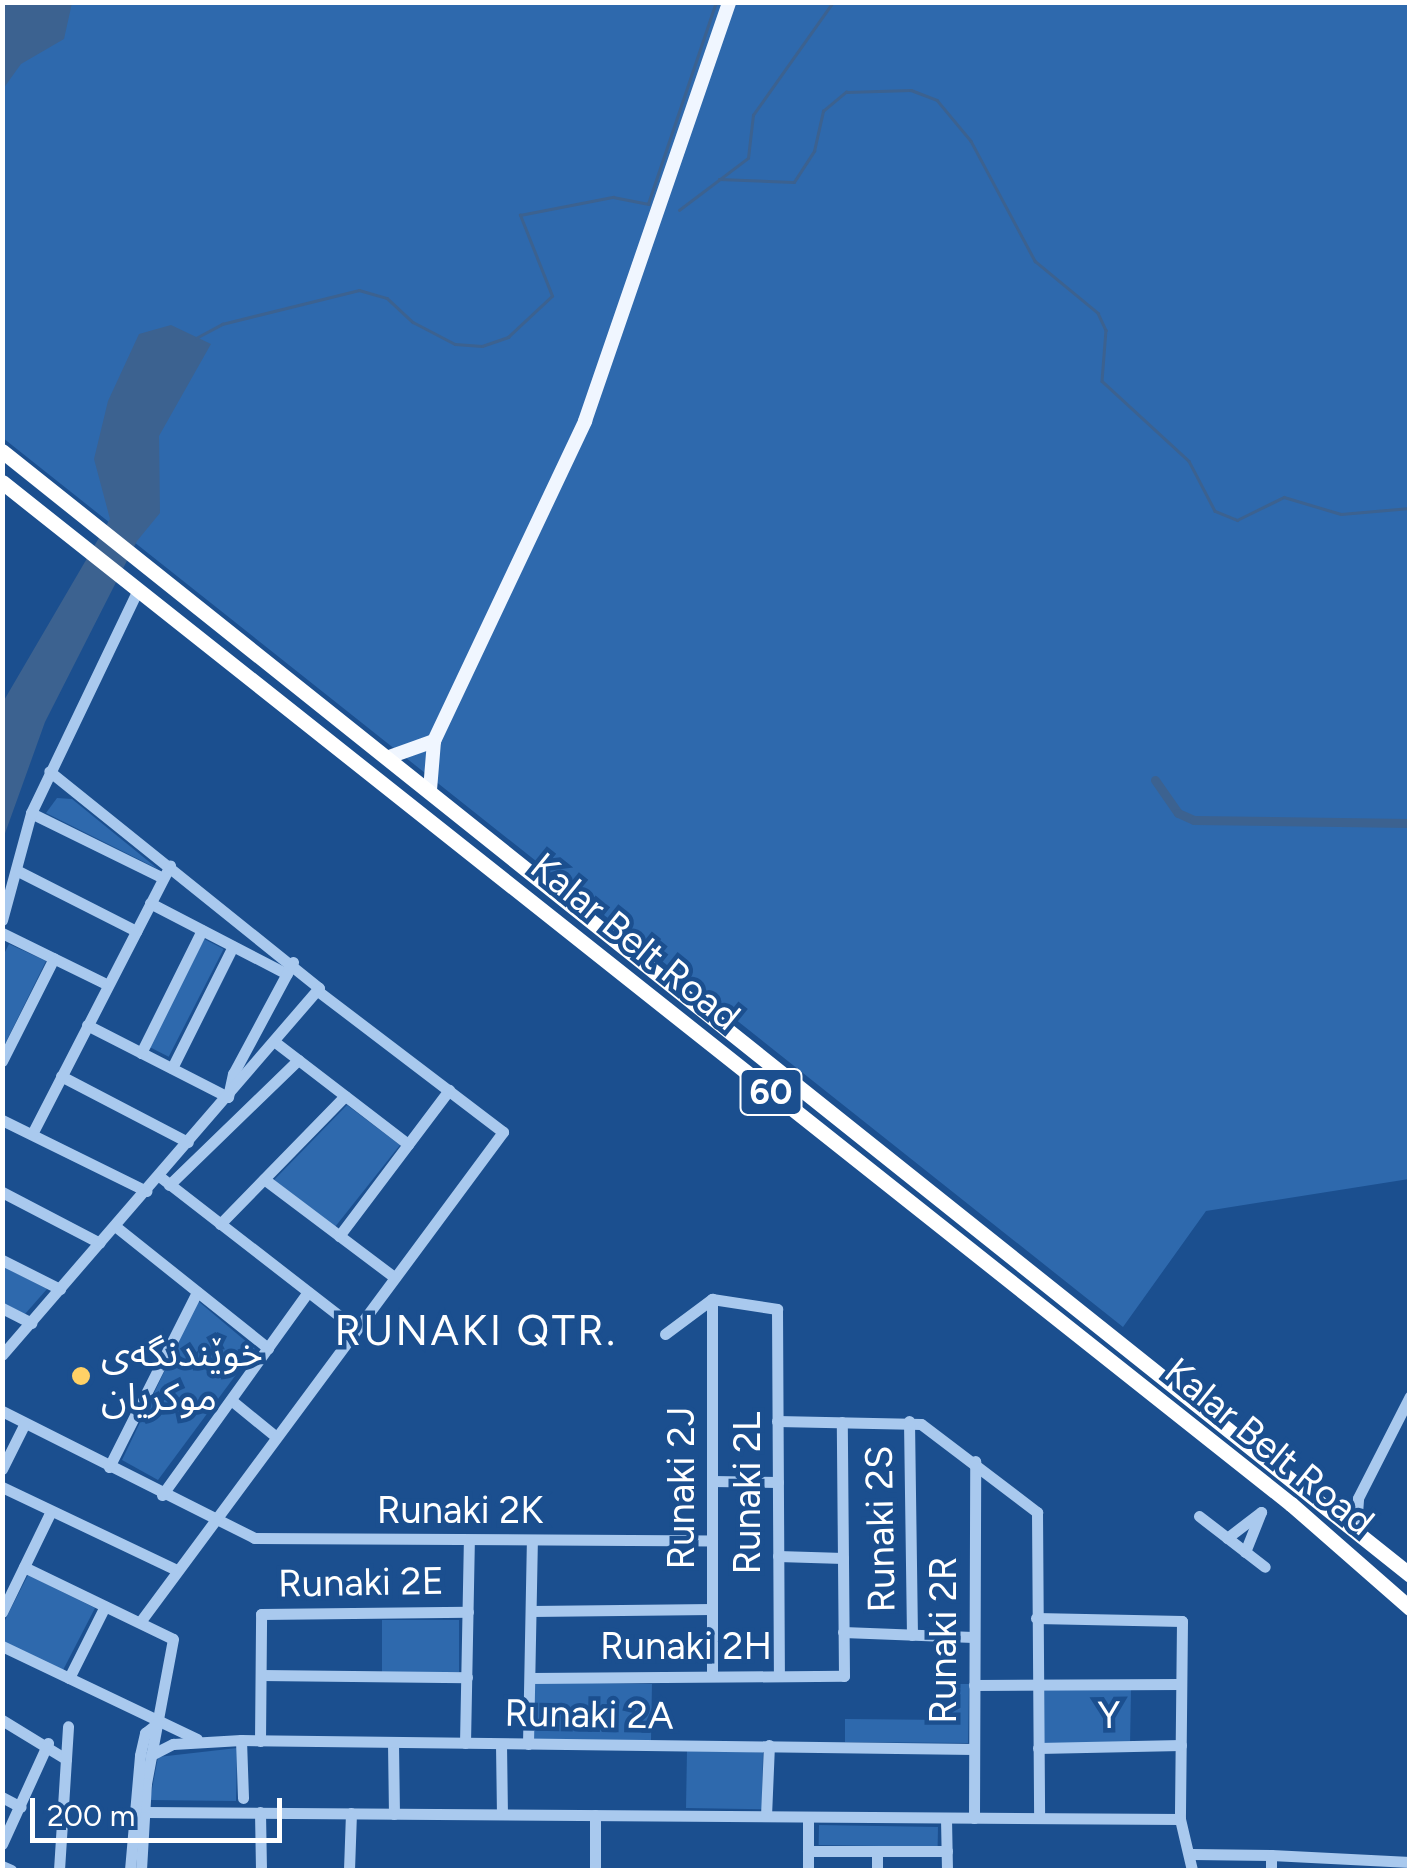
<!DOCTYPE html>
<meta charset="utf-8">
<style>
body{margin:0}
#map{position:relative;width:1412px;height:1873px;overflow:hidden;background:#1b4f8f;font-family:Figtree,"Noto Sans Arabic",sans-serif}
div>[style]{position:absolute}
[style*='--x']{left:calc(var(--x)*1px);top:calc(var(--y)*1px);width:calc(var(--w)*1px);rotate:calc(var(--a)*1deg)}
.green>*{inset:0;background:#2e69ad;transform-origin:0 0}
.water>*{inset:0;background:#3c6290}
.stream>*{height:2.5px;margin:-1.25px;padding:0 1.25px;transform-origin:1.25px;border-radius:1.25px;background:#3c6290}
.canal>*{height:9px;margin:-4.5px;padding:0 4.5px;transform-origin:4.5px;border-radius:4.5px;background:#3c6290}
.minor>*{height:11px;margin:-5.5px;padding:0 5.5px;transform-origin:5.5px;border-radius:5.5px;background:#a9c9ee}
.major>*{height:14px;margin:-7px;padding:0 7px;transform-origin:7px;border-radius:7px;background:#f0f6ff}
.highway>*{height:15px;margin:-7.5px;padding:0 7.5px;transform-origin:7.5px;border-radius:7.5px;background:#fff}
.dots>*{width:28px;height:28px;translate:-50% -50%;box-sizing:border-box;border:5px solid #1b4f8f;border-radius:50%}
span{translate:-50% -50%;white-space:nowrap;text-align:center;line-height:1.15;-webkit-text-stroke:9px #1b4f8f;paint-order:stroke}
.shield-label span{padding:2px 8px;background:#1b4f8f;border:2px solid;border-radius:8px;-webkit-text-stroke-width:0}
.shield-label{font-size:35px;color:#fff;font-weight:700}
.street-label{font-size:38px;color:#fff}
.poi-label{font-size:38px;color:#fff}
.left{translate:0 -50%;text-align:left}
.quarter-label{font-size:42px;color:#fff;letter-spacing:2.5px}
.frame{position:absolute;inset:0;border:5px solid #fff;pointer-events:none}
.scale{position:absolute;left:30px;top:1798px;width:252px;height:45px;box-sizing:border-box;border:5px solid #fff;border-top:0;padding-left:12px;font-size:30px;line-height:35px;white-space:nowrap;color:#fff;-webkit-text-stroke:8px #1b4f8f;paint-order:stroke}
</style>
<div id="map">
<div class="green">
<i style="clip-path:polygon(2px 3px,1409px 3px,1409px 1179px,1206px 1211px,1123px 1327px,3px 438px)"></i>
<i style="clip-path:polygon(57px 798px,72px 799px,158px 869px,46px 813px)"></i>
<i style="left:204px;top:939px;width:22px;height:121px;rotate:27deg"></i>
<i style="clip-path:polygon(9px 944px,46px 961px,3px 1048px,3px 956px)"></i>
<i style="clip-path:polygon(347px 1105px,400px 1145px,335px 1227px,274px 1180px)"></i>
<i style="clip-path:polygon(2px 1266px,47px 1289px,25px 1314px,3px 1303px)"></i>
<i style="clip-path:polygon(198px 1301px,255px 1349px,158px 1480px,122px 1460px)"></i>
<i style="clip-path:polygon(28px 1575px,95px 1608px,62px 1672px,3px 1645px,2px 1626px)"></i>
<i style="left:382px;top:1620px;width:77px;height:52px"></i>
<i style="left:534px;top:1682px;width:118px;height:57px;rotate:1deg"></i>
<i style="clip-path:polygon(949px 1684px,969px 1684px,968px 1743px,845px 1742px,845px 1719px,949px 1720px)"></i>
<i style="left:1041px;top:1688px;width:90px;height:55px;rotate:1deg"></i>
<i style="clip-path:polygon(237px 1748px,236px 1801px,150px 1800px,158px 1757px)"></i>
<i style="left:687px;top:1751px;width:76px;height:57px;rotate:1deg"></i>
<i style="left:819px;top:1825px;width:119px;height:20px;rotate:1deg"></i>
</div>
<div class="water">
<i style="clip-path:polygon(3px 2px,72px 3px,64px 39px,21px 64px,3px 89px)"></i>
<i style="clip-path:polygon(171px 325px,211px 344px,159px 436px,160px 513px,137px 541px,45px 722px,3px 839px,3px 702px,110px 519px,94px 459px,108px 401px,139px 334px)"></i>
</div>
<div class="stream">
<i style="--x:719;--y:179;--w:75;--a:2.3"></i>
<i style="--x:794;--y:182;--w:37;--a:-57"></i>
<i style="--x:814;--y:151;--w:41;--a:-77.3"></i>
<i style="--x:823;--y:111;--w:30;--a:-40"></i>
<i style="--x:846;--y:92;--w:65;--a:-1.8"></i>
<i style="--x:911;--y:90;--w:28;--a:21"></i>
<i style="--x:937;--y:100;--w:53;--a:50.3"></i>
<i style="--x:971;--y:141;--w:136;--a:61.9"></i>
<i style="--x:1035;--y:261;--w:82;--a:39.5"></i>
<i style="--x:1098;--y:313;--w:19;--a:65"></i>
<i style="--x:1106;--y:330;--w:51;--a:94.5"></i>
<i style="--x:1102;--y:381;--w:118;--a:42.6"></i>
<i style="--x:1189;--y:461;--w:56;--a:62.5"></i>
<i style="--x:1215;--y:511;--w:24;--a:22"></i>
<i style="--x:1237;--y:520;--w:52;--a:-26.1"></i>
<i style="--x:1284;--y:497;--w:59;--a:16.6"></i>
<i style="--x:1341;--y:514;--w:69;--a:-5"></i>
<i style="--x:679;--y:210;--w:86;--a:-37"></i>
<i style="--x:748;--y:158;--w:43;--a:-83.4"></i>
<i style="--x:753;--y:115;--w:138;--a:-54.7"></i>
<i style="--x:196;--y:338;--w:30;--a:-28"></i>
<i style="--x:222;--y:324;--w:141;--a:-13.9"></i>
<i style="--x:359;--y:290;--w:29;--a:16"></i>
<i style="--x:387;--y:298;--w:35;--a:43"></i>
<i style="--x:413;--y:322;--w:47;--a:27.6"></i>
<i style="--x:455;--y:344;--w:27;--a:4"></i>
<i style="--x:482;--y:346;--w:28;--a:-19"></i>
<i style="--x:508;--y:337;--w:60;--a:-43"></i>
<i style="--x:552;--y:296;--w:87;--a:-111.6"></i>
<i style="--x:520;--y:215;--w:95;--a:-11"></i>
<i style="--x:613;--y:197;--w:36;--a:11"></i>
<i style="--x:648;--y:204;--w:213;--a:-71.4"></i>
</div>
<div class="canal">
<i style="--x:1155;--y:780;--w:40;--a:55.1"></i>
<i style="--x:1178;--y:813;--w:17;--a:24"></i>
<i style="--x:1194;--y:820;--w:216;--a:0.8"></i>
</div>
<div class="minor">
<i style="--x:31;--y:813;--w:147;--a:26.2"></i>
<i style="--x:16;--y:870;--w:135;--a:26.9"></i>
<i style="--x:150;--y:903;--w:154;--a:27.4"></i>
<i style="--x:2;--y:920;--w:111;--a:-74.8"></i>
<i style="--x:31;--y:813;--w:247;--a:-64.4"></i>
<i style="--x:2;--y:933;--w:118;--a:26.1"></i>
<i style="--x:87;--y:1025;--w:158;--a:27.1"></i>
<i style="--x:228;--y:1097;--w:24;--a:-78"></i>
<i style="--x:233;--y:1074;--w:127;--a:-61.8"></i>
<i style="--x:275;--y:1042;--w:168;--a:37.5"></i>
<i style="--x:141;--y:1053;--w:137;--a:-63.6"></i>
<i style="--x:2;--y:1061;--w:115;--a:-63.2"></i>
<i style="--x:172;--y:1068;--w:136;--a:-63.4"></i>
<i style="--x:61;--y:1076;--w:143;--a:27.5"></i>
<i style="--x:2;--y:1120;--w:161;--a:26.2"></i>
<i style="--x:32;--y:1134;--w:302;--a:-62.8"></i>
<i style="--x:159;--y:1176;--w:249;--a:37.8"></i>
<i style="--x:264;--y:1179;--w:163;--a:37"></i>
<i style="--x:169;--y:1185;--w:180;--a:-44.1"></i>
<i style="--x:2;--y:1192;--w:110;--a:27.5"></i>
<i style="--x:220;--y:1224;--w:179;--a:-45.7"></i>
<i style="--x:115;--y:1226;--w:196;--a:38.6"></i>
<i style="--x:339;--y:1236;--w:183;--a:-53"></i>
<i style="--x:2;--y:1260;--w:65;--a:26.6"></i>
<i style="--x:712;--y:1299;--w:66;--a:8.7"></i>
<i style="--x:777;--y:1309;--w:367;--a:89.7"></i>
<i style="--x:2;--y:1308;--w:33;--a:27"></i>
<i style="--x:665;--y:1334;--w:59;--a:-36.7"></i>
<i style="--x:2;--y:1355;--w:485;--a:-49.2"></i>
<i style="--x:319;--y:988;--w:346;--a:-141.2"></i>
<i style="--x:231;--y:1400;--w:57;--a:39.3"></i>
<i style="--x:2;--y:1411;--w:282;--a:26.7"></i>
<i style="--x:254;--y:1538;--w:458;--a:0.3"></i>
<i style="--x:777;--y:1421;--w:144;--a:1.2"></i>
<i style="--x:921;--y:1424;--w:146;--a:37.2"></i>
<i style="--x:1037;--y:1512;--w:306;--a:89.6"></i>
<i style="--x:909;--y:1421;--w:214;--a:89.2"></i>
<i style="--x:109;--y:1467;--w:196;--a:-63.3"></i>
<i style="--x:2;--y:1469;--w:51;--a:-63.4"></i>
<i style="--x:712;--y:1481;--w:66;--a:0.9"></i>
<i style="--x:2;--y:1487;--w:191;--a:25.4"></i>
<i style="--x:162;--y:1495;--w:250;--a:-54.3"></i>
<i style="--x:1199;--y:1516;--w:83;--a:37.7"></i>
<i style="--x:1356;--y:1528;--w:30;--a:-86"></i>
<i style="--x:1358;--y:1498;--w:114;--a:-63"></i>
<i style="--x:1227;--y:1538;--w:43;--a:-37.4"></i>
<i style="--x:1245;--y:1552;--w:43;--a:-68.2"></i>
<i style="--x:778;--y:1556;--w:65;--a:1.8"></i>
<i style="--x:24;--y:1567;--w:165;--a:25.8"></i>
<i style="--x:173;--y:1639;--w:147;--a:100.6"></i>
<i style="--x:146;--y:1783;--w:87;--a:93.3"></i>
<i style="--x:531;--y:1611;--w:181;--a:-0.6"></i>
<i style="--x:2;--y:1612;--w:112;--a:-64.1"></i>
<i style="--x:1036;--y:1618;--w:146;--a:1.2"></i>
<i style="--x:1182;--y:1621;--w:198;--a:90.6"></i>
<i style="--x:1180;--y:1819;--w:52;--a:76.8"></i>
<i style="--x:140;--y:1622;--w:610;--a:-53.47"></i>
<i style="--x:503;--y:1132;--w:233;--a:-142.7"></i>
<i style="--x:843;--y:1632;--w:130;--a:2.2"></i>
<i style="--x:2;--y:1646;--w:216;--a:25.5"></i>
<i style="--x:261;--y:1675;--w:206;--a:0.6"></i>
<i style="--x:712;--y:1676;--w:377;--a:-90"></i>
<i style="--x:69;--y:1678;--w:80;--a:-63.4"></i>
<i style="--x:530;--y:1678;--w:314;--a:-0.4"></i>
<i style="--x:844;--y:1676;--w:254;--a:-90.5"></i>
<i style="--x:974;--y:1685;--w:207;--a:-0.3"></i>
<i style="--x:2;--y:1720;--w:75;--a:31.4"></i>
<i style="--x:241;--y:1740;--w:58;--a:88"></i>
<i style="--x:260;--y:1741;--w:127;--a:-89.5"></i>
<i style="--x:261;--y:1614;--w:207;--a:-0.6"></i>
<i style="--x:393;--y:1743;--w:71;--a:89.2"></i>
<i style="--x:465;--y:1743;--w:201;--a:-88.9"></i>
<i style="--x:501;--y:1744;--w:70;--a:89.2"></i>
<i style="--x:528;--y:1744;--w:203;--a:-88.9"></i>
<i style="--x:1038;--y:1748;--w:143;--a:-1.2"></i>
<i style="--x:151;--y:1755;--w:25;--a:-27"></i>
<i style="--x:173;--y:1744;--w:68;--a:-3.4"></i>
<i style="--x:241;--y:1740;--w:733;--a:0.7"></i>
<i style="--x:2;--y:1797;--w:21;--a:28"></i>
<i style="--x:145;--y:1812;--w:1035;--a:0.39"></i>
<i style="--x:260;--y:1812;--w:58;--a:89"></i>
<i style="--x:595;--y:1815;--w:55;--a:90"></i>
<i style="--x:766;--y:1816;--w:71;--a:-87.6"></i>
<i style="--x:946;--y:1818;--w:52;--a:88.9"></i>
<i style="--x:974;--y:1818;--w:357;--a:-89.8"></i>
<i style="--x:2;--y:1844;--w:111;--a:-65.5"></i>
<i style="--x:808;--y:1851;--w:139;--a:0"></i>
<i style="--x:877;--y:1851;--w:19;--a:90"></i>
<i style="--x:1192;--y:1854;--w:79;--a:0.7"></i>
<i style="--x:1271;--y:1855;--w:15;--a:90"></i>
<i style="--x:1271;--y:1855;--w:139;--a:2.9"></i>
<i style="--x:2;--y:1866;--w:10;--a:24"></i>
<i style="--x:59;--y:1870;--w:144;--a:-86.4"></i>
<i style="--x:130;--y:1870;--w:115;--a:-85"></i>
<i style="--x:140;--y:1755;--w:23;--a:-77"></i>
<i style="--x:145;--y:1733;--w:18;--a:-38"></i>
<i style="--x:349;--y:1870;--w:57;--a:-88"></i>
<i style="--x:808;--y:1870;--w:53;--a:-90"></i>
</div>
<div class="major">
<i style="--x:389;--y:757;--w:48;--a:-19.6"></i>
<i style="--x:430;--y:790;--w:49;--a:-85.3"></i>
<i style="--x:434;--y:741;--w:354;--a:-64.7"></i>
<i style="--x:585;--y:421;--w:443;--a:-71"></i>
</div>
<div class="highway">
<i style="--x:2;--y:451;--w:1802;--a:38.6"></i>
<i style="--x:2;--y:482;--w:1645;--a:38.41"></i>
<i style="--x:1291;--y:1504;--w:158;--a:41.2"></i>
</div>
<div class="dots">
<i style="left:81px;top:1376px;background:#ffd166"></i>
</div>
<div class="shield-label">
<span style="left:771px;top:1092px">60</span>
</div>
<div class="street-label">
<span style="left:635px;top:942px;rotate:39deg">Kalar Belt Road</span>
<span style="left:1269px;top:1447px;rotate:39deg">Kalar Belt Road</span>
<span style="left:682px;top:1488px;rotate:-90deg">Runaki 2J</span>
<span style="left:748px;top:1493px;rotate:-90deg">Runaki 2L</span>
<span style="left:460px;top:1511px">Runaki 2K</span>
<span style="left:881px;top:1529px;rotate:-91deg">Runaki 2S</span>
<span style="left:361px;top:1583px;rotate:-1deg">Runaki 2E</span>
<span style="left:944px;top:1640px;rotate:-90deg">Runaki 2R</span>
<span style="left:686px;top:1647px">Runaki 2H</span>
<span style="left:589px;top:1715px;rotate:1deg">Runaki 2A</span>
<span style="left:1109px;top:1716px;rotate:-1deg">Y</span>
</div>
<div class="poi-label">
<span class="left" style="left:101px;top:1376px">خوێندنگەی<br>موکریان</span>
</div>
<div class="quarter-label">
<span style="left:476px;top:1331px">RUNAKI QTR.</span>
</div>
<div class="frame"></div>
<div class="scale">200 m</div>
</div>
